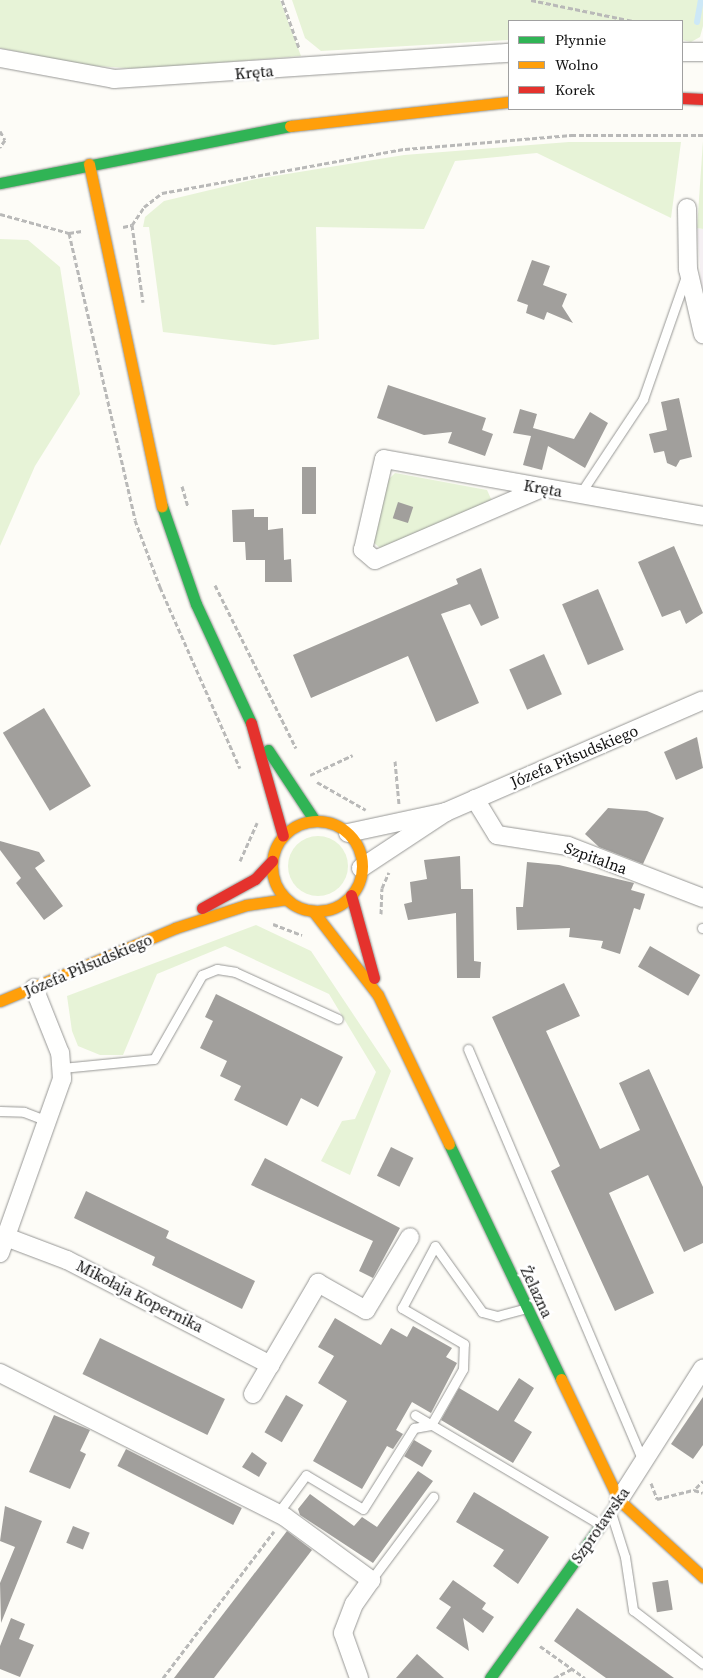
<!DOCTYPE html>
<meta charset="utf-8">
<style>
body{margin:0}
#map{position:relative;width:703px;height:1678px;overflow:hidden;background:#fdfcf7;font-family:"Source Serif 4",serif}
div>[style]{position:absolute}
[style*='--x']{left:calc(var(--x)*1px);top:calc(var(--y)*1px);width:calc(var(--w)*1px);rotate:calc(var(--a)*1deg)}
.industrial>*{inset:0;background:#f5f0f3}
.green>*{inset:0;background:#e7f3d7}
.round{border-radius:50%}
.stream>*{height:6px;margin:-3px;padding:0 3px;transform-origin:3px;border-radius:3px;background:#cde8f7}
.building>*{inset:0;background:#a19f9c;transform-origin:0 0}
.path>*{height:3px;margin-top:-1.5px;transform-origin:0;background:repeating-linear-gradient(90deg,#b9b9b8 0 5px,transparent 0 7.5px)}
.roads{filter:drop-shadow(0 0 1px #979795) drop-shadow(0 0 1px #979795)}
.lane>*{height:9px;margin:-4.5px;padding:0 4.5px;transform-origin:4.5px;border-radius:4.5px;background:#fffffe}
.street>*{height:18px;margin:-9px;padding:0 9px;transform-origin:9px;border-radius:9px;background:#fffffe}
.fast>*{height:11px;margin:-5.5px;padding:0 5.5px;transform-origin:5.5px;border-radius:5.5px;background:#30b455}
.slow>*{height:11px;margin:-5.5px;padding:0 5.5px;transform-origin:5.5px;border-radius:5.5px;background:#ff9f0a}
.slow>.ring{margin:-5.5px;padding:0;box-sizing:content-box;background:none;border:11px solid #ff9f0a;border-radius:50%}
.jam>*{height:11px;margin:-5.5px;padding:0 5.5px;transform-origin:5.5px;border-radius:5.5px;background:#e5322d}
span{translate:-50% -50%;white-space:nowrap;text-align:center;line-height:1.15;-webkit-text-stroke:5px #fff;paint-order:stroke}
.street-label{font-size:16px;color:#111}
.legend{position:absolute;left:508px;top:20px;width:175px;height:90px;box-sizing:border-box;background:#fff;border:1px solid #a0a0a0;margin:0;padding:6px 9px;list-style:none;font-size:15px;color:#111}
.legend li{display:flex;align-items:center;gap:10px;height:25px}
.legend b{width:25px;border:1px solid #a0a0a0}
</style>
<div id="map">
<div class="industrial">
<i style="clip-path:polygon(697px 228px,703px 229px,703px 292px,701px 281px)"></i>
</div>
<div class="green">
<i style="clip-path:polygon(0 0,280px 0,301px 56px,141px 69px,81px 65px,0 48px)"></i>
<i style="clip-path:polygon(292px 0,703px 0,703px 26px,700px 37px,691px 42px,682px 40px,682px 21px,509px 21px,509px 40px,321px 51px,305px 38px)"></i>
<i style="clip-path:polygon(703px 141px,703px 229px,697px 228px)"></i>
<i style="clip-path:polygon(569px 142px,681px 142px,671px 218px,537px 153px,455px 161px,424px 229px,316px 227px,319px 339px,274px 345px,163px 332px,149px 227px,143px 227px,145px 217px,164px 201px,256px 179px,404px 155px)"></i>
<i style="clip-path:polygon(0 239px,28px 240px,60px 267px,80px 394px,35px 466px,0 546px)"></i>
<i style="clip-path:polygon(395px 473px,487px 490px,492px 501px,380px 548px,373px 542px,387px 481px)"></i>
<i class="round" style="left:288px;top:836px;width:60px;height:60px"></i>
<i style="clip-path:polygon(256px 925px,311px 951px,391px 1071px,350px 1175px,321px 1161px,342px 1121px,355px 1119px,376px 1072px,329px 994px,225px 946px,157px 974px,123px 1055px,100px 1055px,78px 1046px,72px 1031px,67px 996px)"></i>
</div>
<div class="stream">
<i style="--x:697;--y:22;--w:22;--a:-80"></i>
</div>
<div class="building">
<i style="clip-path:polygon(532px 260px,550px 266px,543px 285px,567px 294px,562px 306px,573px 323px,547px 312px,544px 320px,526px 313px,528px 305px,517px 301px)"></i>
<i style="clip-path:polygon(388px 385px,486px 418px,482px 430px,493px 434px,485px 456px,448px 443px,452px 432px,424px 435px,377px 418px)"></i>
<i style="clip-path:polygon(679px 398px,692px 457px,680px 460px,676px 467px,667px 463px,664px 451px,654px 453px,649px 434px,667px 430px,661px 402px)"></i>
<i style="clip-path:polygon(520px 409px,537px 414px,533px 428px,574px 439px,590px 412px,608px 423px,585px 468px,548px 446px,542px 470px,523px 465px,531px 436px,513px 433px)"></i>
<i style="left:302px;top:467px;width:14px;height:47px"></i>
<i style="left:398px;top:502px;width:16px;height:17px;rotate:18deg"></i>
<i style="clip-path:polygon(254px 509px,254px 517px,268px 517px,268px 530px,283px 528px,284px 560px,291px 559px,292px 582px,265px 582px,265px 560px,246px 560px,245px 542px,233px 542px,232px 510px)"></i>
<i style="clip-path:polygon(674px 546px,703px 613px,686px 624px,680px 610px,662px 617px,638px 562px)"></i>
<i style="clip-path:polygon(481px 568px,499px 618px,481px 626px,470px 604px,441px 614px,479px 703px,436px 722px,408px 656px,311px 698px,293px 655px,458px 584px,456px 579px)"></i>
<i style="left:598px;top:589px;width:66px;height:39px;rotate:67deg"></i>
<i style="left:544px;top:654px;width:44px;height:38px;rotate:66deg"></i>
<i style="left:44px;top:708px;width:91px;height:48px;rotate:59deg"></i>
<i style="clip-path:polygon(697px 737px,703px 768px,676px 780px,664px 752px)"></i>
<i style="clip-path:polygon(608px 808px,647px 811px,664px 818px,643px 864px,599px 847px,585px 834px)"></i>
<i style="clip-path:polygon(0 841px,39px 852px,45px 861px,35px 868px,63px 906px,44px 920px,16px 883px,21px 878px,0 850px)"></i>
<i style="clip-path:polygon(460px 856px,461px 889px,473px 889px,474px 961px,481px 962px,480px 978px,457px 978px,456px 913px,408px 920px,404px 904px,412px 902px,410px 882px,427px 879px,424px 860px)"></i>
<i style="clip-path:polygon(527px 862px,559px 865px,634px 883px,631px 890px,645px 894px,640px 910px,634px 908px,620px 954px,601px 948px,603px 941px,569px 937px,570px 928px,517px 930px,516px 907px,523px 907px)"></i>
<i style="left:650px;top:946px;width:58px;height:24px;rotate:30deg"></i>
<i style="clip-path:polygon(564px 983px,580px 1016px,546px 1031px,600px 1149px,640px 1130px,619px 1083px,649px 1069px,703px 1187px,703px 1243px,684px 1252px,648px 1175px,609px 1193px,654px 1293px,615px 1311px,551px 1171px,560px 1166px,492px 1017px)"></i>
<i style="clip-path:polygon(216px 994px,343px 1057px,318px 1107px,301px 1098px,287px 1126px,234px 1100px,241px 1086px,220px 1076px,227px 1061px,200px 1048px,213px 1021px,205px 1017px)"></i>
<i style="left:391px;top:1147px;width:25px;height:32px;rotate:26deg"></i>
<i style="clip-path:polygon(265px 1158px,400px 1228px,373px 1278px,359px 1271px,373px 1241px,251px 1185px)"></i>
<i style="clip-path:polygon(86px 1191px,169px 1231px,166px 1238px,255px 1281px,242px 1309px,152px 1265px,155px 1257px,74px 1218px)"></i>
<i style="clip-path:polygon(335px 1318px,381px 1345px,391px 1328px,407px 1337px,413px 1326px,452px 1348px,446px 1357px,457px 1363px,431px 1413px,412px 1402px,396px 1430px,403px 1434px,393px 1449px,387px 1446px,362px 1489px,313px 1461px,347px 1401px,318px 1383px,334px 1356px,318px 1347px)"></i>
<i style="left:100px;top:1338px;width:139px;height:40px;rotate:26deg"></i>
<i style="clip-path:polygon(519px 1378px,534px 1388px,514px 1421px,532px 1432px,513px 1463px,441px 1420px,459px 1388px,498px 1411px)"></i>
<i style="left:286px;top:1395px;width:20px;height:43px;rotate:30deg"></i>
<i style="clip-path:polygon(703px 1397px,703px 1445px,693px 1459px,671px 1444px)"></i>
<i style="clip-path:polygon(54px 1415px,90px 1430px,80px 1451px,86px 1454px,70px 1489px,29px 1472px)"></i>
<i style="left:414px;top:1440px;width:21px;height:19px;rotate:31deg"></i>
<i style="left:126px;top:1449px;width:130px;height:19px;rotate:27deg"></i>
<i style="clip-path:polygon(252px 1452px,267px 1463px,259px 1477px,242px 1467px)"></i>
<i style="clip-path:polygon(418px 1471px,433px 1481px,373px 1563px,300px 1515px,298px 1509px,310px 1494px,354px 1526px,362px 1517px,377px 1527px)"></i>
<i style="clip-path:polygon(474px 1492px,549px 1537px,518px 1584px,493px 1566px,504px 1550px,456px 1522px)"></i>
<i style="clip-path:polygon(5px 1506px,42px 1521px,1px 1623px,0 1583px,15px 1547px,0 1541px)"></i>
<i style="left:73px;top:1526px;width:18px;height:18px;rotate:22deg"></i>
<i style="clip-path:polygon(287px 1531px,312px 1550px,214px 1678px,174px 1678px)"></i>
<i style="clip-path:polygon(453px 1580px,486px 1603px,482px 1609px,494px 1617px,483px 1633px,463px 1618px,469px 1651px,436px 1628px,451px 1607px,439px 1599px)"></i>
<i style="left:668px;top:1580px;width:30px;height:16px;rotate:81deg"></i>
<i style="clip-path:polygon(577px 1608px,674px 1678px,606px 1678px,554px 1641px)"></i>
<i style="clip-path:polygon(11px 1618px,25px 1624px,19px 1639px,34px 1645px,20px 1677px,0 1669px,0 1646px)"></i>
<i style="clip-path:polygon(417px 1654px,444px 1678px,396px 1678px)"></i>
</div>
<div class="path">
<i style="--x:282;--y:0;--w:51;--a:70.5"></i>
<i style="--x:531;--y:0;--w:104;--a:11.6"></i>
<i style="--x:0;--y:131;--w:10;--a:61"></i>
<i style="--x:5;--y:140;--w:9;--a:126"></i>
<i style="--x:0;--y:214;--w:72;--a:15.4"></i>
<i style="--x:69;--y:233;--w:13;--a:-9"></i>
<i style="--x:132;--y:225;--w:78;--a:81.9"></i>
<i style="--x:123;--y:227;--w:9;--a:-13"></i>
<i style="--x:132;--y:225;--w:22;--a:-56"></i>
<i style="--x:144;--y:207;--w:23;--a:-38"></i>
<i style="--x:162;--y:193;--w:247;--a:-10.3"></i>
<i style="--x:405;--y:149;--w:167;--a:-4.8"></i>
<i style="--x:571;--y:135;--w:132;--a:0"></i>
<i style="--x:69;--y:233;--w:294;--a:77"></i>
<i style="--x:135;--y:520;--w:72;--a:69.5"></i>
<i style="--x:160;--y:587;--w:198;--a:66.2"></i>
<i style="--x:182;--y:486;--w:22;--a:74"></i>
<i style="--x:215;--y:585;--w:182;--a:63.6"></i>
<i style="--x:395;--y:761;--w:43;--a:84.7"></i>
<i style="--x:310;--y:775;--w:47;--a:-24.9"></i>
<i style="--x:317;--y:782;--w:56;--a:29.7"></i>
<i style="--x:240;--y:861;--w:42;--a:-65.9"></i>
<i style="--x:381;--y:914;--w:26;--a:-88"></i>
<i style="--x:382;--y:888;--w:17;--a:-66"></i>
<i style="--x:273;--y:924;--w:31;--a:21"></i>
<i style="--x:651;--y:1483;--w:17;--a:69"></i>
<i style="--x:657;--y:1499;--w:38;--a:-14"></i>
<i style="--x:694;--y:1490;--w:9;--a:18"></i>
<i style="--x:696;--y:1488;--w:10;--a:-45"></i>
<i style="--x:540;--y:1646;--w:55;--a:35.4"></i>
<i style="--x:163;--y:1678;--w:184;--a:-52.9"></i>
<i style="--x:554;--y:1678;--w:20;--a:-27"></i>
</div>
<div class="roads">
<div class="lane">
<i style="--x:580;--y:494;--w:114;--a:-56.4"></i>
<i style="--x:643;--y:399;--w:130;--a:-70.7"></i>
<i style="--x:702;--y:928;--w:1;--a:0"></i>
<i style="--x:468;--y:1049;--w:448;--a:67"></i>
<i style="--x:62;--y:1068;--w:92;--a:-5.6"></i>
<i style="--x:154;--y:1059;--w:97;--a:-60.3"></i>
<i style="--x:202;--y:975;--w:16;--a:-22"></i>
<i style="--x:217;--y:969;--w:18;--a:9"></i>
<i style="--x:235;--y:972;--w:113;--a:24.5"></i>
<i style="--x:0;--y:1111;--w:24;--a:2"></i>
<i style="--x:24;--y:1112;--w:28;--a:21"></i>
<i style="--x:415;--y:1415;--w:214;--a:30.6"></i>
<i style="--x:278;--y:1513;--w:47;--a:-53.6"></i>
<i style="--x:306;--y:1475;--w:66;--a:30.8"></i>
<i style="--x:363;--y:1509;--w:96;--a:-57.8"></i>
<i style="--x:414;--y:1428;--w:17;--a:-10"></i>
<i style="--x:431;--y:1425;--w:64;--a:-60.3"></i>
<i style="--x:463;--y:1369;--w:25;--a:-88"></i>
<i style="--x:464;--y:1344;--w:72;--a:-149.9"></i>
<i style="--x:402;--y:1308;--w:70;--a:-62"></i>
<i style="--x:435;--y:1246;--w:81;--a:54.5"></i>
<i style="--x:482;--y:1312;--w:16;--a:15"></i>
<i style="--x:497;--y:1316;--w:31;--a:-15"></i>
<i style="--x:612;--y:1516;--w:43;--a:72.4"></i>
<i style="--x:625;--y:1557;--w:54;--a:81.4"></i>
<i style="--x:633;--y:1610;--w:88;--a:37.6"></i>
<i style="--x:371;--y:1580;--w:104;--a:-53.2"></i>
</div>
<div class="street">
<i style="--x:682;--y:52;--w:21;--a:0"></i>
<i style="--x:0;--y:58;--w:116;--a:10.4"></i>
<i style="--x:114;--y:79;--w:396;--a:-3.8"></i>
<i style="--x:687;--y:208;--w:61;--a:89.1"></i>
<i style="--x:688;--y:269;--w:67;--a:77"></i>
<i style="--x:542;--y:488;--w:182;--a:156.7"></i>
<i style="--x:375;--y:560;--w:16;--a:-140"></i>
<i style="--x:363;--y:550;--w:93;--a:-77"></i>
<i style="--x:384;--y:459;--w:324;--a:10.1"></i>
<i style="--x:475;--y:799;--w:42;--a:58.6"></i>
<i style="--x:497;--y:835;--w:72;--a:8.8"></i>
<i style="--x:568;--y:846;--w:145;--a:21.1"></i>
<i style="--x:348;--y:833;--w:100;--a:-12.1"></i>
<i style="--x:361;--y:868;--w:102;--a:-33.4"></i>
<i style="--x:446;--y:812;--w:280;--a:-23.5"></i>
<i style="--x:6;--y:1237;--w:65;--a:20.7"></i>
<i style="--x:67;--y:1260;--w:229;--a:27.3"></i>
<i style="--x:0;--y:1253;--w:185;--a:-70.4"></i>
<i style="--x:62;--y:1079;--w:26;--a:-94"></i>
<i style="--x:60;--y:1053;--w:70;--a:-111.8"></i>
<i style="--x:0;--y:1373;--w:319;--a:26.8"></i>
<i style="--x:285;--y:1517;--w:107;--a:36.2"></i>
<i style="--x:371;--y:1580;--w:29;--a:125"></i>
<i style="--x:354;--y:1604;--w:31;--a:111"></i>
<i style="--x:343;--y:1633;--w:48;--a:70.4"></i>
<i style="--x:253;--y:1394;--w:129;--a:-59.6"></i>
<i style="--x:318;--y:1283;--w:55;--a:29.4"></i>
<i style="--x:366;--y:1310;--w:85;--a:-58.9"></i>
<i style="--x:619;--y:1500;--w:156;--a:-57.5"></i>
</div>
<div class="fast">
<i style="--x:0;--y:183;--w:296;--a:-11.1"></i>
<i style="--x:162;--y:506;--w:104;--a:70.9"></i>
<i style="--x:196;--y:604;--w:131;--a:65.2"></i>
<i style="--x:268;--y:750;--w:85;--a:56.5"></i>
<i style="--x:449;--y:1144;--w:260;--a:64.5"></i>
<i style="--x:490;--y:1678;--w:220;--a:-54.1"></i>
</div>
<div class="slow">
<i style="--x:290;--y:126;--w:220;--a:-6.3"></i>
<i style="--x:89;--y:164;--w:350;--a:78"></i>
<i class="ring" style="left:272px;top:821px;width:79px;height:79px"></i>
<i style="--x:313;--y:911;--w:106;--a:52.3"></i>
<i style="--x:378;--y:995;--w:165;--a:64.5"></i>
<i style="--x:0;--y:1001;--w:190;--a:-22.6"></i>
<i style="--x:175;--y:928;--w:75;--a:-17.9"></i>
<i style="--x:246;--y:905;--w:41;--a:-8.3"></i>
<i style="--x:561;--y:1379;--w:134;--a:64.4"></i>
<i style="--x:619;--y:1500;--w:114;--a:42.5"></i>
</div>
<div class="jam">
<i style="--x:682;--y:98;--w:21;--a:3"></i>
<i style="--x:251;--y:723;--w:117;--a:74.2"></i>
<i style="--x:351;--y:895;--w:86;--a:74.5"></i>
<i style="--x:202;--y:908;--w:60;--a:-28.7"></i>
<i style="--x:255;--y:879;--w:25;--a:-47"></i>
</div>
</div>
<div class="street-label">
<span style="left:254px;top:72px;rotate:-5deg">Kręta</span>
<span style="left:543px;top:488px;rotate:10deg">Kręta</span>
<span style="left:574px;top:756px;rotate:-23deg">Józefa Piłsudskiego</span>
<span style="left:596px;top:858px;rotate:20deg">Szpitalna</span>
<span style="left:88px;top:965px;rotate:-23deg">Józefa Piłsudskiego</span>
<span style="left:537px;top:1292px;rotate:65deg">Żelazna</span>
<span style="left:140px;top:1296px;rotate:27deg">Mikołaja Kopernika</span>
<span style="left:600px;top:1525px;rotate:-55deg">Szprotawska</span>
</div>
<ul class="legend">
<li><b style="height:6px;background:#30b455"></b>Płynnie</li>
<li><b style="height:6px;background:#ff9f0a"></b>Wolno</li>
<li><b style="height:6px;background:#e5322d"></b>Korek</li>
</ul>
</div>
